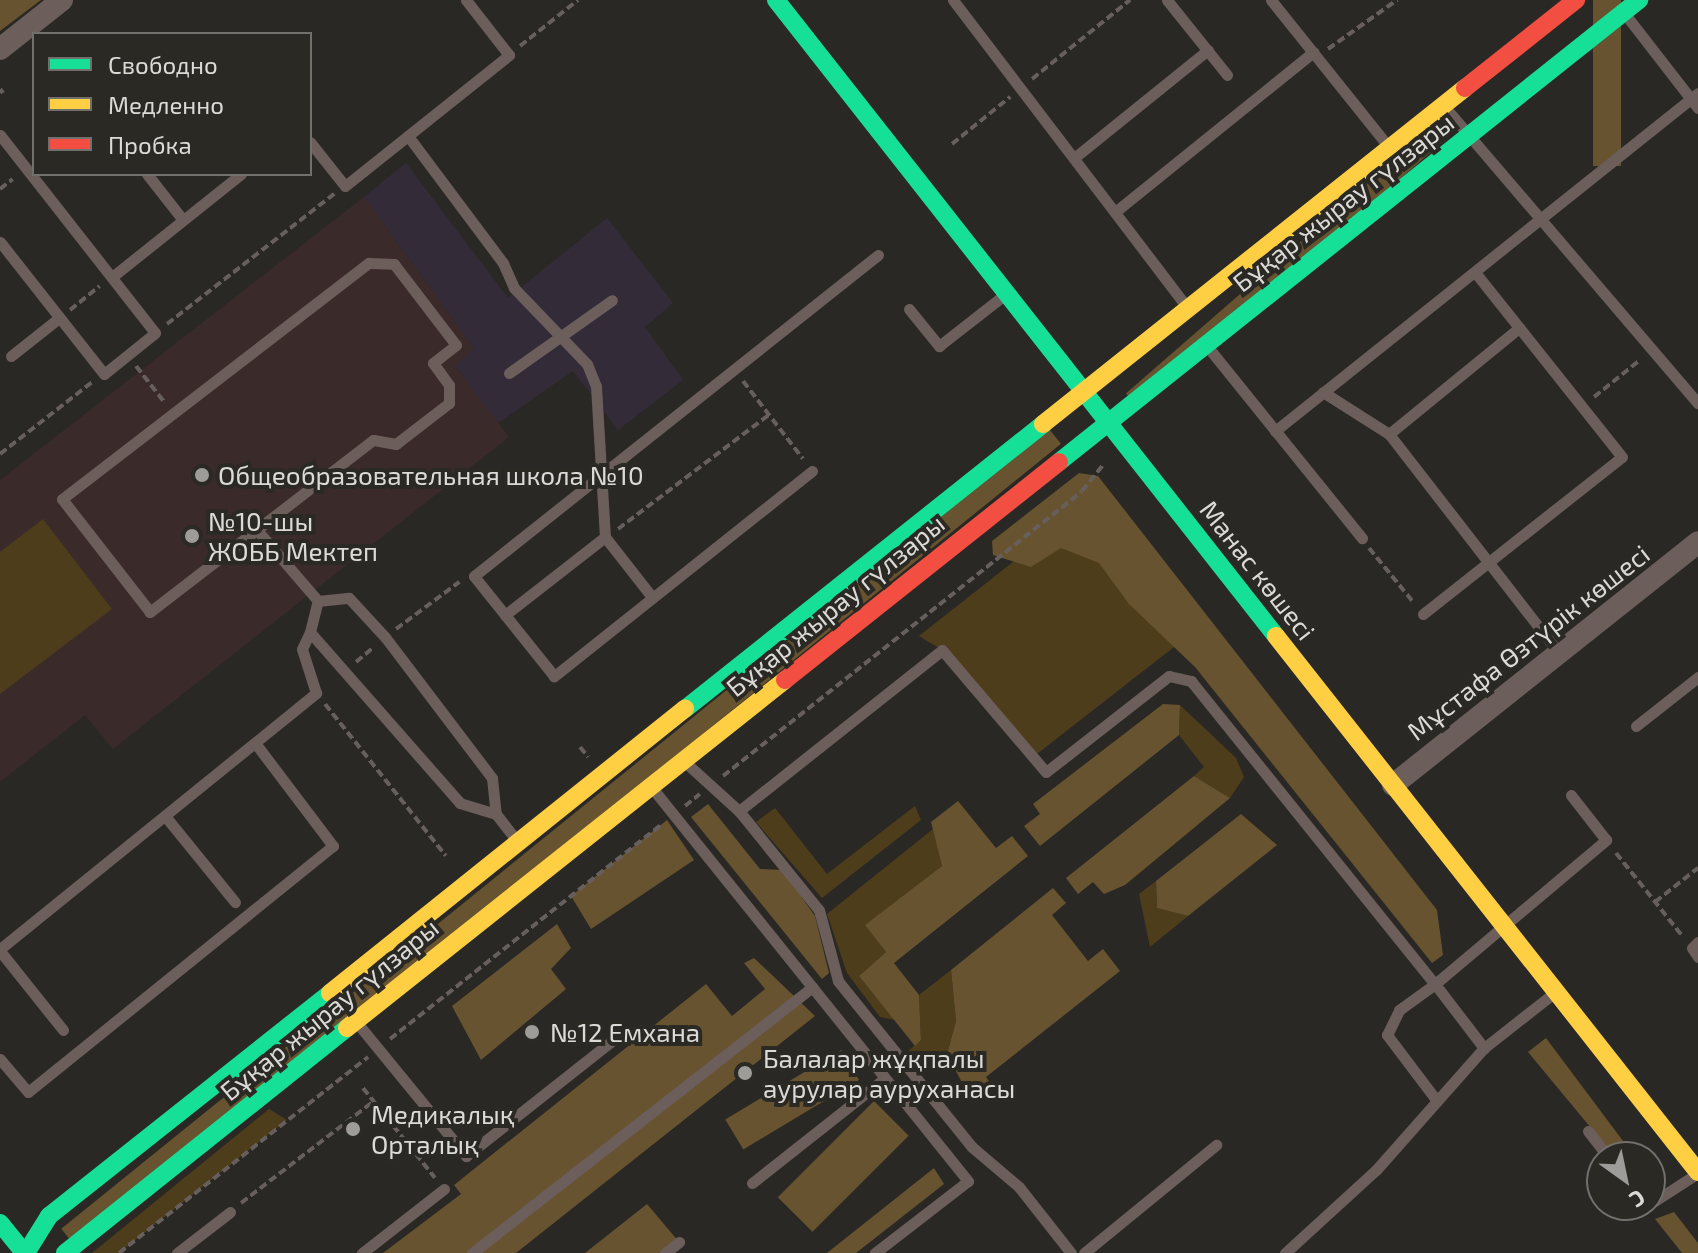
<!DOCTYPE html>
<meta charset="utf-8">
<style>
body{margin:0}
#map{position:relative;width:1698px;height:1253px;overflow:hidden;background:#2a2825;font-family:"Exo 2",sans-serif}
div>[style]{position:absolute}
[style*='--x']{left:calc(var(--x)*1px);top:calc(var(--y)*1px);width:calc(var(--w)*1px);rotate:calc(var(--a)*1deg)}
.industrial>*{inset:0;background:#342b39}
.education>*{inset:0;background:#3b2a2a}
.green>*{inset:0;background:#4d3d1b}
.forest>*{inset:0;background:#67532f;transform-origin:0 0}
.path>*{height:4px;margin-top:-2px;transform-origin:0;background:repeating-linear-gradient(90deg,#665f5d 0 8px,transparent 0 12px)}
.lane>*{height:11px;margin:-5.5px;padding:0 5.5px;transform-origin:5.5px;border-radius:5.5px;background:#6b5e5b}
.street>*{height:22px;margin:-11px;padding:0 11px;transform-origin:11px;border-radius:11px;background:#6b5e5b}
.fast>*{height:18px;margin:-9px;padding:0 9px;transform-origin:9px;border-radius:9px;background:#16e098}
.slow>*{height:18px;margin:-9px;padding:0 9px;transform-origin:9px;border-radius:9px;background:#ffcf43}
.jam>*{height:18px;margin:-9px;padding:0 9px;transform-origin:9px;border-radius:9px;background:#f24e42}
.dots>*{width:22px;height:22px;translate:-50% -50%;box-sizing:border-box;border:4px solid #2b2924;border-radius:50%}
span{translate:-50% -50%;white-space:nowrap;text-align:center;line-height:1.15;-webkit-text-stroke:8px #2b2924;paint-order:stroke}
.street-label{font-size:26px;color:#dcdad7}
.poi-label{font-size:26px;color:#dcdad7}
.left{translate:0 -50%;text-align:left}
.legend{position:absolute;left:32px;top:32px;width:280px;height:144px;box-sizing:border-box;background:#2b2924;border:2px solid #72706c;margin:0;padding:10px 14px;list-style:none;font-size:24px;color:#dcdad7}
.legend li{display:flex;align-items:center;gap:16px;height:40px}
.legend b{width:40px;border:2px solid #72706c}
.north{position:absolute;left:1586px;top:1141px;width:80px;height:80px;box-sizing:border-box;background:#2b2924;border:2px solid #72706c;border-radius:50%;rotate:147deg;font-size:22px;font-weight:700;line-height:32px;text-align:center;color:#dcdad7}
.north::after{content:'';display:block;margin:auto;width:28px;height:36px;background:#9e9c99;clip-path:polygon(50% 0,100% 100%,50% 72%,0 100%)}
</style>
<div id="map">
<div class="industrial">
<i style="clip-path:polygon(406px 163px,508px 298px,607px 218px,673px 303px,645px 327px,683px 380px,618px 430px,573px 371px,498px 423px,455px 366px,474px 348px,364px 197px)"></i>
</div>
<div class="education">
<i style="clip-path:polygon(364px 197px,474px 348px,455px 366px,509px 437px,113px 749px,85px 715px,0 782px,0 480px)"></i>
</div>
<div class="green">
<i style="clip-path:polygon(1098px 495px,1201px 626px,1033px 757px,942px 650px,919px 636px)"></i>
<i style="clip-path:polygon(43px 519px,112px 609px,0 694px,0 552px)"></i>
<i style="clip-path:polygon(1180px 705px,1236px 758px,1244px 777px,1230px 798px,1194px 776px,1204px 767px,1179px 735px)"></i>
<i style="clip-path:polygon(915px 806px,921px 820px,822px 898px,756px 822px,775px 808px,827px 874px)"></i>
<i style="clip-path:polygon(933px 829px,942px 866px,866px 925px,886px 952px,859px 976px,895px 1020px,880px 1017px,847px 973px,827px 914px)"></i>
<i style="clip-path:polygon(1156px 881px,1157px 908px,1188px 916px,1150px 947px,1139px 894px)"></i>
<i style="clip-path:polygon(951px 970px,956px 1021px,947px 1054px,922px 1072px,906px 1053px,921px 1040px,919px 995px)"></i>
<i style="clip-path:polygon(269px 1109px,287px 1120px,119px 1253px,92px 1253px)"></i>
</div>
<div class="forest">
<i style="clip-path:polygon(0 0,41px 0,0 31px)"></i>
<i style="left:1593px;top:0;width:28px;height:166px"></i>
<i style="left:1430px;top:129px;width:18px;height:403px;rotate:49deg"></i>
<i style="left:1049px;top:429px;width:19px;height:1271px;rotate:51deg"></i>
<i style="clip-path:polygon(1079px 473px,1098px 476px,1437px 910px,1443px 955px,1432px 963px,1195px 667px,1129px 604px,1099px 563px,1061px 548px,1031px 567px,993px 555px,992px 541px)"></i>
<i style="clip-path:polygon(1163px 704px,1180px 705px,1179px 735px,1040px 846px,1024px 826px,1040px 814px,1033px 804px)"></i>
<i style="clip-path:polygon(1194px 776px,1230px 798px,1125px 885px,1104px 894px,1093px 882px,1078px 894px,1066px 878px)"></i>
<i style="clip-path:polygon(958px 801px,996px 848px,1012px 836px,1028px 856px,894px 963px,919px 995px,921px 1040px,915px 1046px,859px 976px,886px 952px,865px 925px,942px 866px,931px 822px)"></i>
<i style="clip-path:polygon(708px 804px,760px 869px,782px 870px,815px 916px,829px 973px,822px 979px,691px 817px)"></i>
<i style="clip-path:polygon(1241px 814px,1277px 845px,1188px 916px,1157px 908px,1156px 881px)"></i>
<i style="clip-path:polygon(667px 820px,694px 860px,591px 929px,571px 896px)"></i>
<i style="clip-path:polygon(1053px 888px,1066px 903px,1052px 915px,1088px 961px,1103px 949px,1120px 971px,986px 1077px,995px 1090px,969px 1096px,947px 1054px,956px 1021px,951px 970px)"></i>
<i style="clip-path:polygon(557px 924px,571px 948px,551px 969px,566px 989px,481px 1060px,452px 1006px)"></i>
<i style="clip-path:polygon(754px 958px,815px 1016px,516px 1253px,383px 1253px,461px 1194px,454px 1185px,706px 984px,732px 1016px,765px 989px,744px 963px)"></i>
<i style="clip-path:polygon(1546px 1038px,1635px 1157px,1615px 1157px,1528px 1052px)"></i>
<i style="left:841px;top:1050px;width:35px;height:135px;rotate:59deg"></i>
<i style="left:874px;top:1101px;width:49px;height:136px;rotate:45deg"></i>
<i style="clip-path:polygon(934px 1168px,944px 1184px,856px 1253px,827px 1253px)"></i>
<i style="clip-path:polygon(647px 1204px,679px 1242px,665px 1253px,585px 1253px)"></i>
<i style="clip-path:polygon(1674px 1212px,1698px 1243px,1698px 1253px,1682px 1253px,1655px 1219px)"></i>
</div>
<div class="path">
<i style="--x:520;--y:46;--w:74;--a:-38.4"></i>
<i style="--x:1328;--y:49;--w:85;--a:-35.4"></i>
<i style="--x:1032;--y:79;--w:126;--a:-38.9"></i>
<i style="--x:0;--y:89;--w:5;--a:53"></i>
<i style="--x:952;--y:144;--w:75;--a:-39"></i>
<i style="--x:0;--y:189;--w:16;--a:-38"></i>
<i style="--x:70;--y:310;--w:38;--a:-39"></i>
<i style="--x:167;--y:324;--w:212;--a:-37.9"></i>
<i style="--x:136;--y:366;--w:47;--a:51.9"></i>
<i style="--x:743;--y:381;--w:98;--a:52.4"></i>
<i style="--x:1594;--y:397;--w:59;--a:-38.8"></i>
<i style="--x:0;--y:454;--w:117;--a:-38"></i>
<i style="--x:618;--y:529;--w:189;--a:-37.1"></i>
<i style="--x:1369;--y:548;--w:71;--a:50.7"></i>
<i style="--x:396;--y:629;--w:79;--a:-36.7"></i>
<i style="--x:356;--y:662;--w:23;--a:-40"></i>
<i style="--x:325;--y:704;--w:194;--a:51.5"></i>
<i style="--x:580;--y:747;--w:13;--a:51"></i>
<i style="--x:723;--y:776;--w:458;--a:-38.4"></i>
<i style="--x:1082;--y:491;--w:35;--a:-51"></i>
<i style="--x:685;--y:806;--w:19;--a:-39"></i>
<i style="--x:1616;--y:853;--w:107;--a:51.4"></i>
<i style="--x:1655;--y:902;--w:55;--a:-38.3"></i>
<i style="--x:390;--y:1039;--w:347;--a:-38.3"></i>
<i style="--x:363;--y:1088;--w:115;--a:51.3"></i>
<i style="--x:241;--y:1203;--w:168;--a:-37.5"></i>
<i style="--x:119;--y:1253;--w:317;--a:-38.2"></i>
</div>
<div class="lane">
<i style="--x:953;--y:0;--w:386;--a:52.7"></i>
<i style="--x:1167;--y:0;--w:96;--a:51.3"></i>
<i style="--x:1271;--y:0;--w:186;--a:51.3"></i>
<i style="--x:1625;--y:14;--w:119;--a:52.2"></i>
<i style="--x:1444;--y:106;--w:391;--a:49.5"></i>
<i style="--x:0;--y:135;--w:251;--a:51.9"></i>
<i style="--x:155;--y:333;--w:65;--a:141.2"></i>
<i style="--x:104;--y:374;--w:168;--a:-128.2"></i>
<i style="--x:408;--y:136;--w:159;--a:53.2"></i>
<i style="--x:503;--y:263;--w:27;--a:66"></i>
<i style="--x:514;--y:288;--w:105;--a:46.2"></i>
<i style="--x:587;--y:364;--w:24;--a:68"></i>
<i style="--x:596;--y:386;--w:151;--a:86.6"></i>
<i style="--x:605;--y:537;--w:76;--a:51.9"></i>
<i style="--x:310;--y:142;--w:56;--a:51.5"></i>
<i style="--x:345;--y:186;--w:210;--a:-38.6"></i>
<i style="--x:509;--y:55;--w:70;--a:-128"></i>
<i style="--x:1074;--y:158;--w:172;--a:-38.9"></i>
<i style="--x:147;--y:174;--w:58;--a:52"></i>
<i style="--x:1115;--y:212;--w:255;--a:-38.9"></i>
<i style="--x:369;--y:263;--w:25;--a:2"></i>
<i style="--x:394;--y:264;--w:102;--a:52.6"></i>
<i style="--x:456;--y:345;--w:29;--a:142"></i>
<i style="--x:433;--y:363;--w:27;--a:54"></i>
<i style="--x:449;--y:385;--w:18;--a:90"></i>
<i style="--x:449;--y:403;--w:67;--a:142.3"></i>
<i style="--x:396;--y:444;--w:23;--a:-170"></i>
<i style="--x:373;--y:440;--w:282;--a:142.4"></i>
<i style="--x:150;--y:612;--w:143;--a:-127.9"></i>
<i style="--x:62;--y:499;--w:387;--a:-37.6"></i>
<i style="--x:112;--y:277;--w:165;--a:-38.6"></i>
<i style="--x:909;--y:309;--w:48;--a:51"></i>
<i style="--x:939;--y:346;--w:81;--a:-38"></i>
<i style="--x:1207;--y:346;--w:247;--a:51.1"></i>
<i style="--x:11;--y:356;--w:61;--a:-38.4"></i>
<i style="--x:509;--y:373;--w:126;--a:-35.3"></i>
<i style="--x:1323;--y:392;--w:78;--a:32.5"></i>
<i style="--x:1389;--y:434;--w:168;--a:-39.2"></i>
<i style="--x:1275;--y:431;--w:541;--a:-38.63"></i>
<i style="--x:1389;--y:434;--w:277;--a:52.2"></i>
<i style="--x:812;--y:471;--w:330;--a:141.5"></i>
<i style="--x:554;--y:676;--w:128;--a:-128.7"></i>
<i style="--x:474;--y:576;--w:516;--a:-38.47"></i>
<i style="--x:257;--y:530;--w:94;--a:49.3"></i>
<i style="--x:1423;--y:614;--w:253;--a:-38.3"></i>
<i style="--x:1622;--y:457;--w:236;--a:-128.5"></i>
<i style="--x:505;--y:615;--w:127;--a:-38"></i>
<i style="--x:1636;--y:726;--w:79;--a:-38.3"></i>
<i style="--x:686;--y:763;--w:72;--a:42.2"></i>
<i style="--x:739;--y:811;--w:127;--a:51.1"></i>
<i style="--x:819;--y:910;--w:73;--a:75"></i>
<i style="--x:838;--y:981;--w:213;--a:51.1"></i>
<i style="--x:972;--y:1147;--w:62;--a:40.4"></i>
<i style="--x:1019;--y:1187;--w:84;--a:51.8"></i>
<i style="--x:653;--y:789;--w:503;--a:51.22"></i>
<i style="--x:968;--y:1181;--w:118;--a:142.3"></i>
<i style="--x:739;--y:811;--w:259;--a:-38.4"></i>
<i style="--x:942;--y:650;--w:160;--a:49.6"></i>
<i style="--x:1046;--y:772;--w:156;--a:-38"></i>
<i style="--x:1169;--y:676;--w:23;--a:13"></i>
<i style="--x:1191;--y:681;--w:389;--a:51.2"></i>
<i style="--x:1435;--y:984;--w:224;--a:-40.1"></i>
<i style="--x:1606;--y:840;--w:57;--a:-127.9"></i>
<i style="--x:496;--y:814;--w:38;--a:-163"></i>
<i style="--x:460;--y:803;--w:227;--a:-131.3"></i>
<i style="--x:310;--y:632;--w:32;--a:-76"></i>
<i style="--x:318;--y:601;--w:31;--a:-6"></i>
<i style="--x:349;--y:598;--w:53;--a:47.3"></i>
<i style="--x:385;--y:637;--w:177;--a:52.8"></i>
<i style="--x:492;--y:778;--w:36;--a:84"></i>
<i style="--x:496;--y:814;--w:34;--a:52"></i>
<i style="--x:165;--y:816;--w:111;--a:50.9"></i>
<i style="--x:1698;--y:942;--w:8;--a:135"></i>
<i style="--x:1692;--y:948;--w:11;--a:56"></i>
<i style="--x:0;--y:949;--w:407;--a:-39"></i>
<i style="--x:316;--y:693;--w:46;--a:-107.7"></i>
<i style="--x:302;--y:649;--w:19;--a:-65"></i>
<i style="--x:0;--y:951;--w:101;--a:51.4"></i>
<i style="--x:358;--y:1024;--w:171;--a:50.7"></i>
<i style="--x:466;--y:1156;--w:189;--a:-38.3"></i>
<i style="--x:0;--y:1059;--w:43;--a:49.7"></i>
<i style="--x:28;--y:1092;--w:392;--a:-38.9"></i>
<i style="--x:333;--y:846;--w:129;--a:-127.1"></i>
<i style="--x:1437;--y:1101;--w:83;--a:-127.1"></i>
<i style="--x:1387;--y:1035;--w:28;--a:-64"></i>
<i style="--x:1399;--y:1010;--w:44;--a:-35.8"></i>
<i style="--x:1435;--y:984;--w:81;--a:52.6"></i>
<i style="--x:1588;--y:1131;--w:33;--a:52"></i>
<i style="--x:752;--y:1183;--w:169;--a:-38.3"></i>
<i style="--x:1650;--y:1204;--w:57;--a:-32.9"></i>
<i style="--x:177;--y:1253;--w:67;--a:-37.7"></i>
<i style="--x:362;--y:1253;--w:104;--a:-38"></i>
<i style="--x:472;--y:1253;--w:432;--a:-38"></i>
<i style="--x:665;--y:1253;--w:18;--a:-38"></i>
<i style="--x:1084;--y:1253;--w:171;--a:-39.3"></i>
<i style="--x:1285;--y:1253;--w:123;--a:-42.4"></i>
<i style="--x:1376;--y:1170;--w:163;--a:-48.5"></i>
<i style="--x:1484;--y:1048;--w:89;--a:-38.2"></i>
</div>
<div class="street">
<i style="--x:0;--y:49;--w:79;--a:-38.3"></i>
<i style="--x:1393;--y:785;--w:390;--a:-38.5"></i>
</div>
<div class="fast">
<i style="--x:776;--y:0;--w:809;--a:51.83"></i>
<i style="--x:1059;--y:462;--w:742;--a:-38.54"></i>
<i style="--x:685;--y:709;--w:458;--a:-38.5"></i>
<i style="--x:0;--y:1223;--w:38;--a:51"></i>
<i style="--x:26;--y:1253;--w:44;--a:-58.1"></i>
<i style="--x:49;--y:1216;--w:359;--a:-38.4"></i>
<i style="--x:65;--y:1253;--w:361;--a:-38.6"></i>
</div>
<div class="slow">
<i style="--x:1043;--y:424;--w:539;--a:-38.53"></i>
<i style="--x:1276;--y:636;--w:682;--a:51.79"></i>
<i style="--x:330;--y:993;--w:455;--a:-38.7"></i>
<i style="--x:347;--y:1028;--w:559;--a:-38.47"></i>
</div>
<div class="jam">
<i style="--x:1465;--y:88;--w:142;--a:-38.4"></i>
<i style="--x:785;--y:680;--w:350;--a:-38.5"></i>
</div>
<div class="dots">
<i style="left:202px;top:475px;background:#9e9c99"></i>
<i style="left:192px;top:536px;background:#9e9c99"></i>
<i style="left:532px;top:1032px;background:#9e9c99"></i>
<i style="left:745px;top:1073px;background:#9e9c99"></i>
<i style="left:353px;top:1129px;background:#9e9c99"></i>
</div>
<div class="street-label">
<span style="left:1343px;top:202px;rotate:-38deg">Бұқар жырау гүлзары</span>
<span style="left:1258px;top:570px;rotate:52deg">Манас көшесі</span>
<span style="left:835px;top:605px;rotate:-39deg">Бұқар жырау гүлзары</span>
<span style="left:1528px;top:642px;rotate:-38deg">Мұстафа Өзтүрік көшесі</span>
<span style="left:329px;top:1009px;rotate:-39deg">Бұқар жырау гүлзары</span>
</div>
<div class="poi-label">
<span class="left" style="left:218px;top:475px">Общеобразовательная школа №10</span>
<span class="left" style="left:208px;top:536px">№10-шы<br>ЖОББ Мектеп</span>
<span class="left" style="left:550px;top:1032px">№12 Емхана</span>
<span class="left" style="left:763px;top:1073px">Балалар жұқпалы<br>аурулар ауруханасы</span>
<span class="left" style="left:371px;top:1129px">Медикалық<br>Орталық</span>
</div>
<ul class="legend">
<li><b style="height:10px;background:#16e098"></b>Свободно</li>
<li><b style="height:10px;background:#ffcf43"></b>Медленно</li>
<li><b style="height:10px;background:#f24e42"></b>Пробка</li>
</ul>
<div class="north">С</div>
</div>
